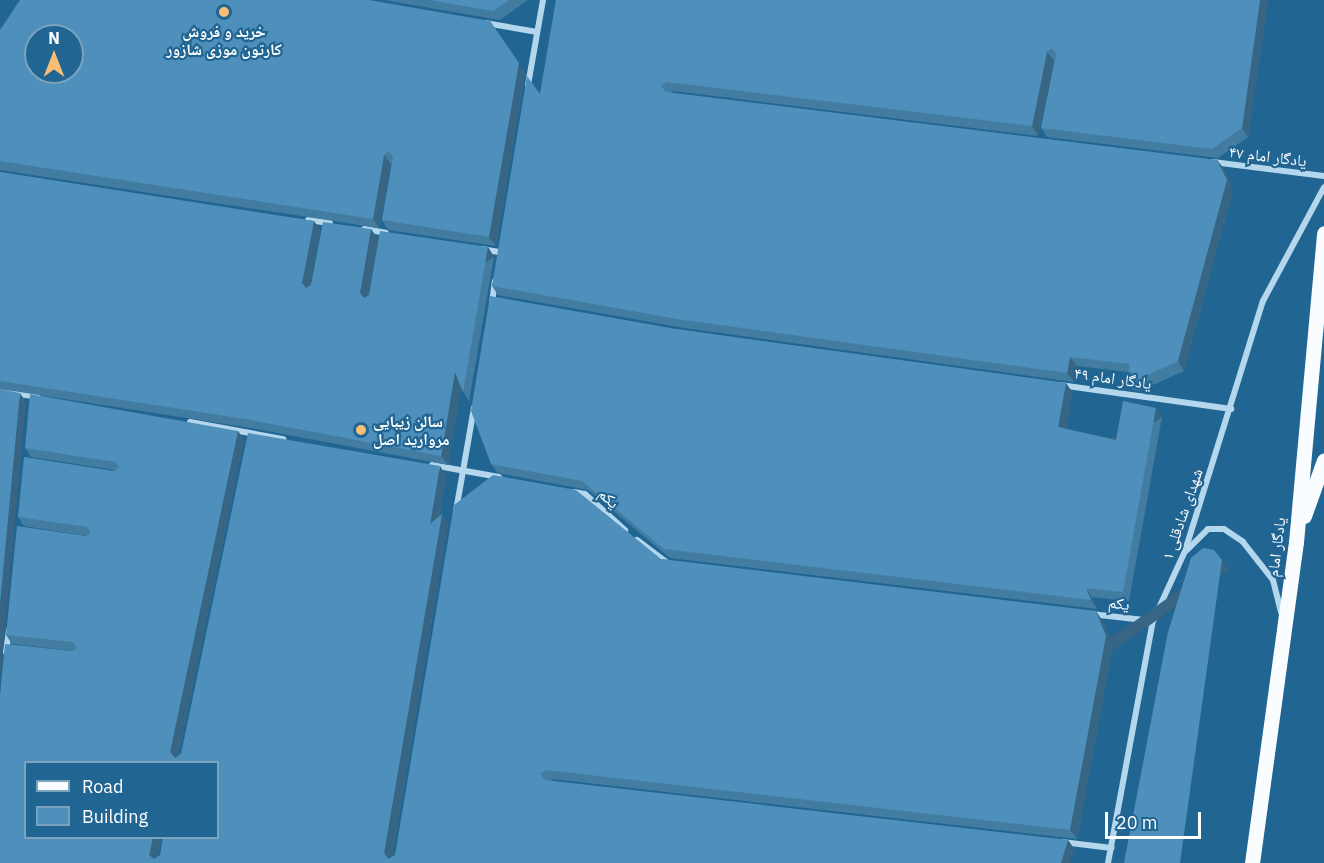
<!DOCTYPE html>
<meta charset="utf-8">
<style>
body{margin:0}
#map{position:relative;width:1324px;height:863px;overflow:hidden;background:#216593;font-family:"IBM Plex Sans","Noto Naskh Arabic",sans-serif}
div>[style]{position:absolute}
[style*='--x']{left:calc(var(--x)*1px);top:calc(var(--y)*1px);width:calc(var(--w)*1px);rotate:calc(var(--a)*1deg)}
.street>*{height:6px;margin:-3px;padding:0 3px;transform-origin:3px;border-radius:3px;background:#b4d7ed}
.primary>*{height:15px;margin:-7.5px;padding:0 7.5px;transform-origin:7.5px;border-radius:7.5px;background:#fafdff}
.wall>*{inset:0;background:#437ca1}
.shaded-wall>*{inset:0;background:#376583;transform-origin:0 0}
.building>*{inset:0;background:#4e90bb}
.dots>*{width:16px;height:16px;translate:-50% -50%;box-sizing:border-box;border:3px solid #216593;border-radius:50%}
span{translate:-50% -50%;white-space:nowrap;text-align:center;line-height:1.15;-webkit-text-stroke:4.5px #216593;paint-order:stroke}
.poi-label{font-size:16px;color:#fff;font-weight:700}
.left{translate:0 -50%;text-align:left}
.street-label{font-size:16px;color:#fff}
.legend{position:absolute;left:24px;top:761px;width:195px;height:78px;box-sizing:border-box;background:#216593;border:2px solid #7aa3be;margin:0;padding:8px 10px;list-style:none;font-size:18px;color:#fff}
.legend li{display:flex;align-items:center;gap:12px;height:30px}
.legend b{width:30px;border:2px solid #7aa3be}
.north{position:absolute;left:24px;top:24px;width:60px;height:60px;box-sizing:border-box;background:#216593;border:2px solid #7aa3be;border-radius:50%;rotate:0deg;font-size:16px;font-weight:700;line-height:24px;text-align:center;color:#fff}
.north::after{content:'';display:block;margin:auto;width:21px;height:27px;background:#f9be76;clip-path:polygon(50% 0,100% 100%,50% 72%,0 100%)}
.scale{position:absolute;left:1105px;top:812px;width:96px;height:27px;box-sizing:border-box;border:3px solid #fff;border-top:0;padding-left:8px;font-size:18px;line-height:21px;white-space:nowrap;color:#fff;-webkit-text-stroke:4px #216593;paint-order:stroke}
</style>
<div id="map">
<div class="street">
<i style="--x:485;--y:23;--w:53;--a:9.8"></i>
<i style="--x:528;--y:85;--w:86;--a:-80"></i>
<i style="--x:1213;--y:162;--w:112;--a:7.2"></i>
<i style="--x:308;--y:220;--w:22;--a:8"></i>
<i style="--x:364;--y:229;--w:22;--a:10"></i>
<i style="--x:482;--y:249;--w:17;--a:10"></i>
<i style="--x:492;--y:304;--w:23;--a:-83"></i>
<i style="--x:1060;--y:385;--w:173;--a:8"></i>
<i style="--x:0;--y:392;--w:38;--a:7"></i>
<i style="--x:190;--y:422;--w:95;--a:10.4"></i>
<i style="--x:432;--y:465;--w:68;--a:10.2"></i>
<i style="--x:574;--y:492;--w:11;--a:10"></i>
<i style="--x:585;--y:494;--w:54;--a:42"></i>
<i style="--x:456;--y:511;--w:105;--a:-80.1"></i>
<i style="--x:637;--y:540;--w:38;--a:37"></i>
<i style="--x:1186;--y:551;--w:31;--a:-45"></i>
<i style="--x:1208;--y:529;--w:16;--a:0"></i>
<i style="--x:1224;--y:529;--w:23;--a:34"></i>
<i style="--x:1243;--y:542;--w:48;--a:51.7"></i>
<i style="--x:1273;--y:580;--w:33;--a:76"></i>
<i style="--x:1091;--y:614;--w:62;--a:6.4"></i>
<i style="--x:6;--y:652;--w:22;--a:-82"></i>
<i style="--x:1062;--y:842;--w:50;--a:6.8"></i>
<i style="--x:1108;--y:863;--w:246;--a:-79.5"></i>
<i style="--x:1153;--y:621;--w:77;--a:-65.4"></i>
<i style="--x:1185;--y:551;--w:262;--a:-72.7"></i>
<i style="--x:1263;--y:301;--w:129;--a:-61.8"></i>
</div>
<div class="primary">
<i style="--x:1304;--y:516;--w:59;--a:-70.3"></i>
<i style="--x:1252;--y:863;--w:324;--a:-82.2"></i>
<i style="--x:1296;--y:542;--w:310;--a:-84.8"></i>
</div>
<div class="wall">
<i style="clip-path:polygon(384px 0,528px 0,500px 20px)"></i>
<i style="clip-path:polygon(556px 0,1268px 0,1248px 137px,1218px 158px,1047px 137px,1041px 128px,1055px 60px,1054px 61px,1038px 136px,674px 91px,671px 93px,1217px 160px,1224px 169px,1233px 189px,1184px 371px,1139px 391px,1133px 390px,1127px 381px,1128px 372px,1077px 366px,1074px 382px,684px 328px,498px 295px,492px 286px,540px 94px)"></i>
<i style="clip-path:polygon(0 30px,525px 72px,496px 246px,388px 230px,382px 220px,392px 163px,391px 164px,379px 228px,0 170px)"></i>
<i style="clip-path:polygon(0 172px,314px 221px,320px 230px,310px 286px,371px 229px,378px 239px,368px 296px,488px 247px,494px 257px,469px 401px,463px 392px,461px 386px,448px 465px,251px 428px,0 389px)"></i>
<i style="clip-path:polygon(676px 329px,1066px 383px,1072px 392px,1066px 429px,1116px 440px,1162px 417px,1129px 601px,1092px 597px,1097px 609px,670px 558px,588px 490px,498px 473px,491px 464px)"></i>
<i style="clip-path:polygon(evenodd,238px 431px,244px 440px,178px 756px,446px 475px,439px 517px,448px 524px,392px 857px,395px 855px,661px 559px,1102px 620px,1113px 645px,1077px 839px,553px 779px,550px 781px,1068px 840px,1074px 849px,0 863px,73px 651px,12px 644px,6px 635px,87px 536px,24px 526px,18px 517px,115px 470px,31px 457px,25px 448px,238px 431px,218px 762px,160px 855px,157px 857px,161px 837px,26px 837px,218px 762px)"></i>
</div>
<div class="shaded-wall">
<i style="clip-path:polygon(1260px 0,1268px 0,1248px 137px,1242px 128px)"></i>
<i style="clip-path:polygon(490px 21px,525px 72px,496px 246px,489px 237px)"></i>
<i style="clip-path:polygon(1047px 52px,1054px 61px,1038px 136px,1032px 126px)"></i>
<i style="clip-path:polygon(384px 155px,391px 164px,379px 228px,373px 219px)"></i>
<i style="clip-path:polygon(1217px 160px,1224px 169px,1233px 189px,1184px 371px,1178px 361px)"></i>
<i style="clip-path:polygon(314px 221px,320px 230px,309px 292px,302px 283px)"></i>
<i style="clip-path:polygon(371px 229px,378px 239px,367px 302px,360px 293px)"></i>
<i style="left:488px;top:247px;width:12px;height:147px;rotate:59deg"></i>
<i style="clip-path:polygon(1070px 357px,1077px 366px,1074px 382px,1067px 373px)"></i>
<i style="clip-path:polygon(455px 372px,462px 381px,448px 465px,441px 456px)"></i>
<i style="clip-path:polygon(1066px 383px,1072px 392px,1065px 436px,1058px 427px)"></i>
<i style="clip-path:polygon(20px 393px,26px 402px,0 682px,0 604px)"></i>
<i style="left:1156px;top:408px;width:11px;height:187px;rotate:56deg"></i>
<i style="clip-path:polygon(238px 431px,244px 440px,177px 761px,170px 752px)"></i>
<i style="clip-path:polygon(440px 466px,446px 475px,436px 533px,430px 524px)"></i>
<i style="clip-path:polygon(442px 514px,448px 524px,391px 862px,384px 853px)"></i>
<i style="left:1222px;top:560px;width:12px;height:306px;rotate:55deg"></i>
<i style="clip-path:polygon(1086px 588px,1092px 597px,1097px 609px,1091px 600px)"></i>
<i style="clip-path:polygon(1096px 611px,1102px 620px,1113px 645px,1077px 839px,1070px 830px)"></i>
<i style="clip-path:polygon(153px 837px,161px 837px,156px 863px,149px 855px)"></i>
<i style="clip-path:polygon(1068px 840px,1074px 849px,1070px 863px,1061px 863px)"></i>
</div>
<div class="building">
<i style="clip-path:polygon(evenodd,20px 0,369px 0,490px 21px,519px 63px,489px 237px,382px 220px,393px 157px,389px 151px,384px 155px,373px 219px,0 161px,0 30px,20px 0,36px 36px,72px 36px,72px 72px,36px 72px,36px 36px)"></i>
<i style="clip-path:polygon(430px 0,509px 0,493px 11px)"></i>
<i style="clip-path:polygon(556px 0,1260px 0,1242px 128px,1212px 149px,1041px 128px,1056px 54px,1052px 48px,1047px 52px,1032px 126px,667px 82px,661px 86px,666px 92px,1217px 160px,1227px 180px,1178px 361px,1133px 382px,1127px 381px,1130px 364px,1070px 357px,1067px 373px,677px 319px,492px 286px,527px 76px,540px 94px)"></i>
<i style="clip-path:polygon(0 172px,314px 221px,302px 283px,306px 288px,311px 285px,323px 222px,371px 229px,360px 293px,364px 298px,369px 295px,380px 231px,488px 247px,463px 392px,455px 372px,441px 456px,245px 419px,0 381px)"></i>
<i style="clip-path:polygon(490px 296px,676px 329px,1066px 383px,1058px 427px,1116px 440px,1123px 401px,1156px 408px,1123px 592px,1086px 588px,1091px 600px,664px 549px,582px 481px,491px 464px,471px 411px)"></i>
<i style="clip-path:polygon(0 389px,20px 393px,0 604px)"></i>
<i style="clip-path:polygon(evenodd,30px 394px,238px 431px,170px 752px,175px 758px,181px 754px,248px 433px,440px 466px,430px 524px,442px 514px,384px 853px,388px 859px,395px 855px,454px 505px,493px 475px,576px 490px,661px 559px,1096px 611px,1106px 636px,1070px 830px,546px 770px,540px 774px,545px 780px,1068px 840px,1061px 863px,0 863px,0 695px,5px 644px,72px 651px,77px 648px,73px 642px,6px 635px,17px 526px,86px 536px,91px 532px,87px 527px,18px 517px,24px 457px,114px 471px,119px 467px,115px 462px,25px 448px,30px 394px,26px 762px,218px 762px,218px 837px,163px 837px,160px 855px,154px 859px,149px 855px,153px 837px,26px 837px,26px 762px)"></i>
<i style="clip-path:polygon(1203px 548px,1214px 550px,1222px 560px,1180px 863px,1124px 863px,1168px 632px,1191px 558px)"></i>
</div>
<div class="dots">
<i style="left:224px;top:12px;background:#f9be76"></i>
<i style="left:361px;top:430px;background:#f9be76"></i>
</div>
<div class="poi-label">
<span style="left:224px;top:40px">خرید و فروش<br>کارتون موزی شازور</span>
<span class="left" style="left:373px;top:430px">سالن زیبایی<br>مروارید اصل</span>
</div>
<div class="street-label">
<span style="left:1268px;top:156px;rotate:7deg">یادگار امام ۴۷</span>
<span style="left:1113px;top:378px;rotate:8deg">یادگار امام ۴۹</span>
<span style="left:609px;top:498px;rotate:42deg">یکم</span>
<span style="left:1182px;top:514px;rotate:-71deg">شهدای شادقلی ۱</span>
<span style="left:1276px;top:547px;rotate:-83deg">یادگار امام</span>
<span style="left:1119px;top:603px;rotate:7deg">یکم</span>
</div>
<ul class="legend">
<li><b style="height:8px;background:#fafdff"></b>Road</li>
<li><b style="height:16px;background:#4e90bb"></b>Building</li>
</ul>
<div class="north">N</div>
<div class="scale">20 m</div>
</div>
